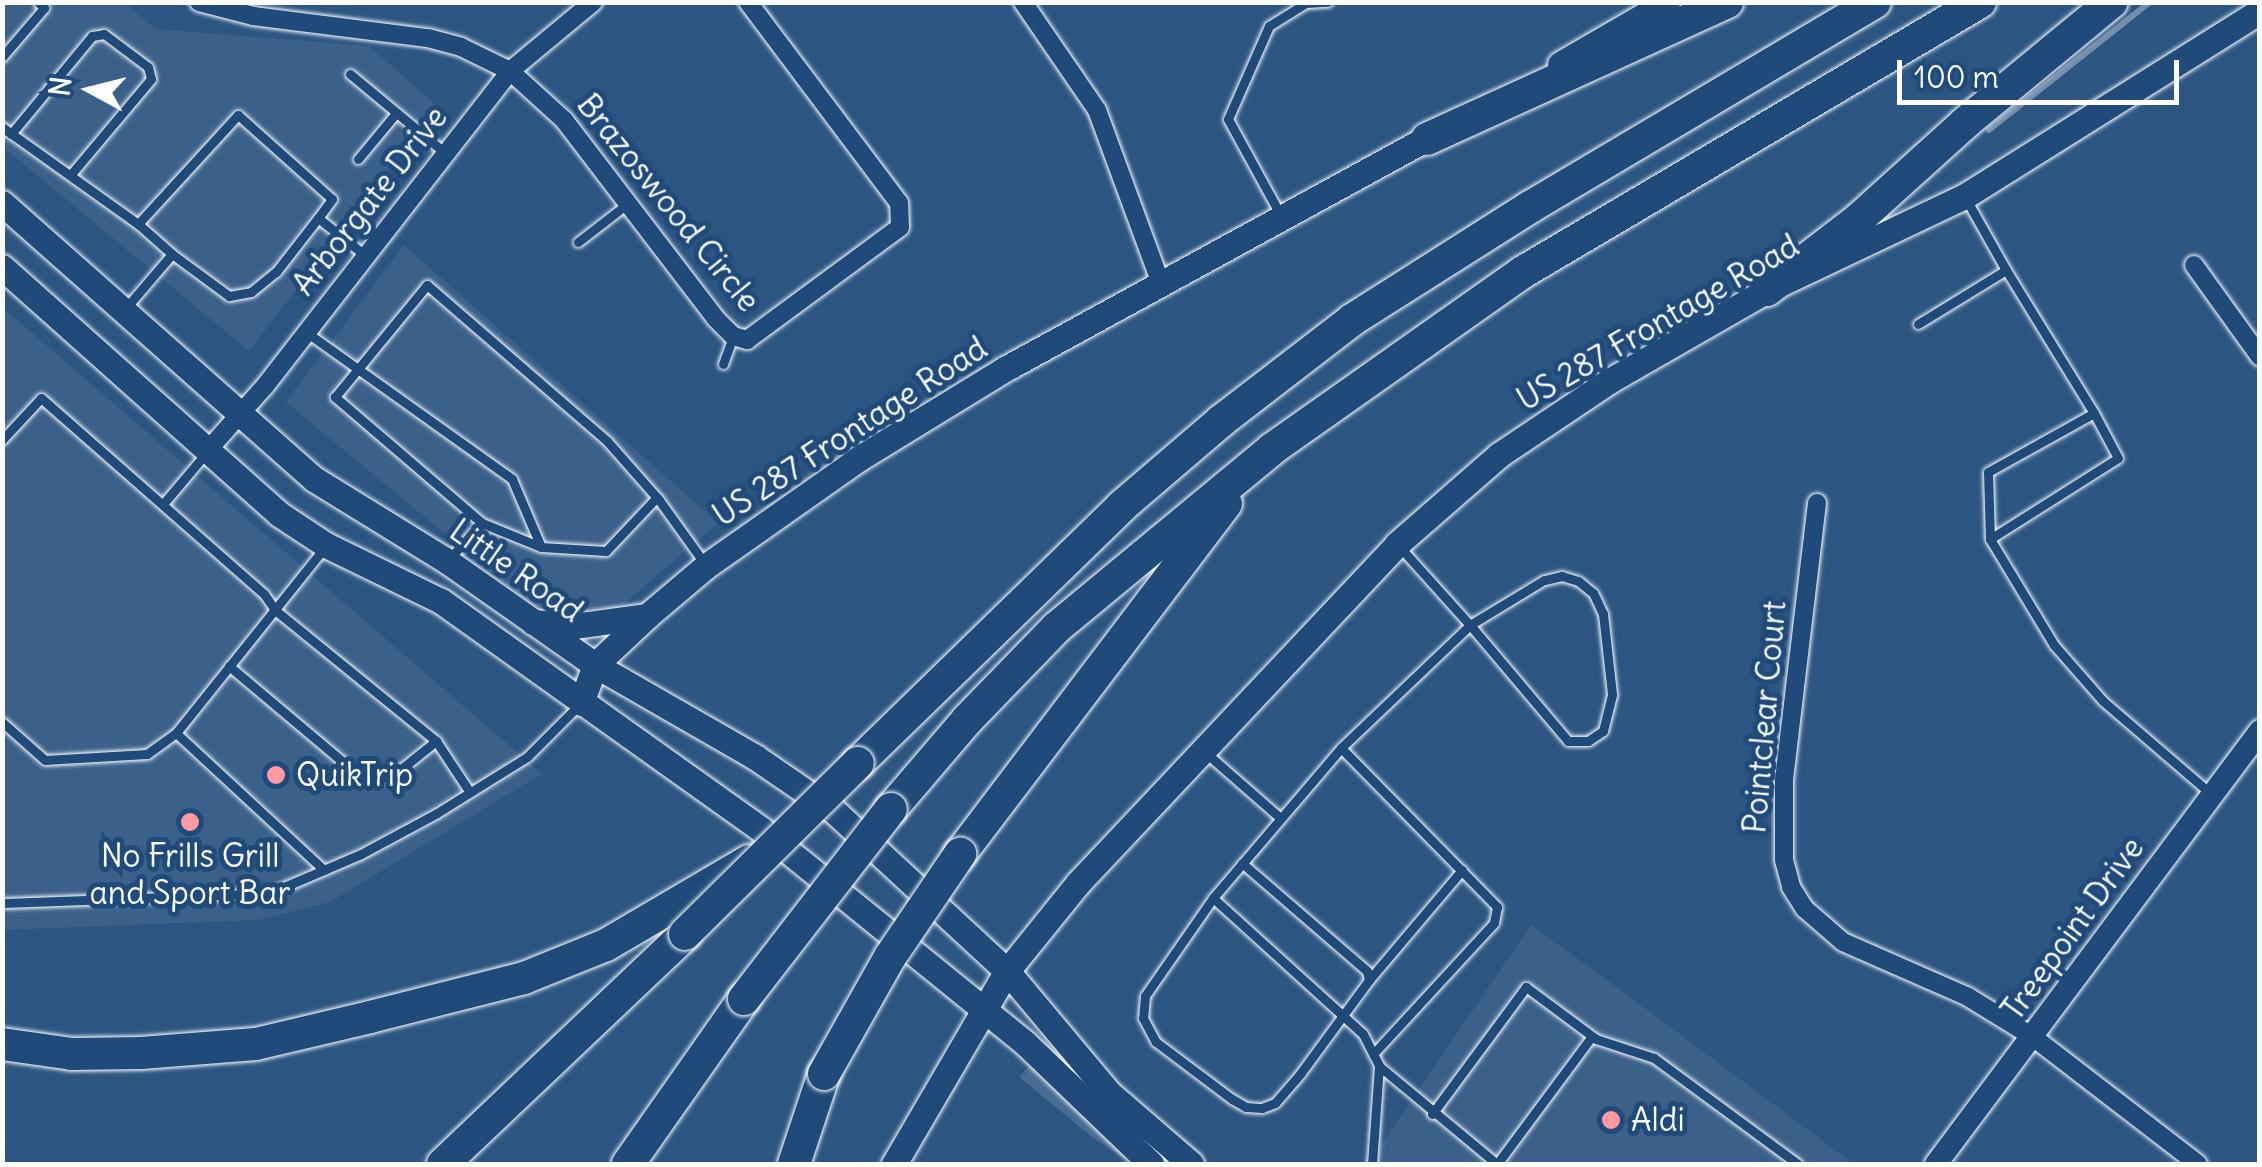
<!DOCTYPE html>
<style>
body{margin:0}
#map{position:relative;width:2262px;height:1167px;overflow:hidden;background:#2c5582;font-family:Delius,sans-serif}
div>[style]{position:absolute}
[style*='--x']{left:calc(var(--x)*1px);top:calc(var(--y)*1px);width:calc(var(--w)*1px);rotate:calc(var(--a)*1deg)}
.built>*{inset:0;background:#3b618b}
.green>*{inset:0;background:#486b92}
.stream>*{height:6px;margin:-3px;padding:0 3px;transform-origin:3px;border-radius:3px;background:#748fad}
.roads{filter:drop-shadow(0 0 2px #fff) drop-shadow(0 0 2px #fff)}
.service>*{height:9px;margin:-4.5px;padding:0 4.5px;transform-origin:4.5px;border-radius:4.5px;background:#1f4a7a}
.minor>*{height:18px;margin:-9px;padding:0 9px;transform-origin:9px;border-radius:9px;background:#1f4a7a}
.tertiary>*{height:22px;margin:-11px;padding:0 11px;transform-origin:11px;border-radius:11px;background:#1f4a7a}
.secondary>*{height:25px;margin:-12.5px;padding:0 12.5px;transform-origin:12.5px;border-radius:12.5px;background:#1f4a7a}
.motorway>*{height:32px;margin:-16px;padding:0 16px;transform-origin:16px;border-radius:16px;background:#1f4a7a}
.bridges{filter:drop-shadow(0 0 2px #fff) drop-shadow(0 0 2px #fff)}
.motorway-bridge>*{height:32px;margin:-16px;padding:0 16px;transform-origin:16px;border-radius:16px;background:#1f4a7a}
.dots>*{width:28px;height:28px;translate:-50% -50%;box-sizing:border-box;border:5px solid #1f4a7a;border-radius:50%}
span{translate:-50% -50%;white-space:nowrap;text-align:center;line-height:1.15;-webkit-text-stroke:10px #1f4a7a;paint-order:stroke}
.street-label{font-size:32px;color:#fff}
.poi-label{font-size:32px;color:#fff}
.left{translate:0 -50%;text-align:left}
.frame{position:absolute;inset:0;border:5px solid #fff;pointer-events:none}
.north{position:absolute;left:40px;top:40px;width:100px;height:100px;-webkit-text-stroke:8px #1f4a7a;paint-order:stroke;rotate:277deg;font-size:28px;font-weight:700;line-height:40px;text-align:center;color:#fff}
.north::after{content:'';display:block;margin:auto;width:35px;height:45px;background:#fff;clip-path:polygon(50% 0,100% 100%,50% 72%,0 100%)}
.scale{position:absolute;left:1897px;top:60px;width:282px;height:45px;box-sizing:border-box;border:5px solid #fff;border-top:0;padding-left:12px;font-size:30px;line-height:35px;white-space:nowrap;color:#fff;-webkit-text-stroke:8px #1f4a7a;paint-order:stroke}
</style>
<div id="map">
<div class="built">
<i style="clip-path:polygon(3px 3px,126px 3px,155px 29px,369px 46px,437px 106px,249px 351px,3px 147px)"></i>
<i style="clip-path:polygon(404px 245px,718px 523px,618px 609px,532px 606px,286px 402px)"></i>
<i style="clip-path:polygon(2px 307px,542px 774px,330px 902px,258px 920px,3px 930px)"></i>
<i style="clip-path:polygon(1531px 925px,1618px 988px,1854px 1164px,1368px 1164px)"></i>
</div>
<div class="green">
<i style="clip-path:polygon(1032px 1063px,1090px 1109px,1163px 1164px,1133px 1164px,1092px 1137px,1019px 1077px)"></i>
</div>
<div class="stream">
<i style="--x:1989;--y:130;--w:206;--a:-38.5"></i>
</div>
<div class="roads">
<div class="service">
<i style="--x:2;--y:57;--w:65;--a:-49.4"></i>
<i style="--x:44;--y:8;--w:8;--a:-135"></i>
<i style="--x:350;--y:74;--w:124;--a:39.7"></i>
<i style="--x:2;--y:127;--w:167;--a:35.5"></i>
<i style="--x:11;--y:134;--w:127;--a:-50.4"></i>
<i style="--x:92;--y:36;--w:12;--a:-9"></i>
<i style="--x:104;--y:34;--w:55;--a:36.9"></i>
<i style="--x:148;--y:67;--w:12;--a:76"></i>
<i style="--x:151;--y:79;--w:123;--a:130"></i>
<i style="--x:358;--y:159;--w:60;--a:-50.4"></i>
<i style="--x:1280;--y:214;--w:108;--a:-118.7"></i>
<i style="--x:1228;--y:119;--w:102;--a:-66.2"></i>
<i style="--x:1269;--y:26;--w:44;--a:-31.9"></i>
<i style="--x:1306;--y:3;--w:22;--a:-3"></i>
<i style="--x:578;--y:242;--w:62;--a:-37.8"></i>
<i style="--x:172;--y:254;--w:45;--a:-138.6"></i>
<i style="--x:138;--y:224;--w:148;--a:-47.5"></i>
<i style="--x:238;--y:115;--w:126;--a:41.8"></i>
<i style="--x:332;--y:199;--w:24;--a:126"></i>
<i style="--x:2006;--y:270;--w:168;--a:58.4"></i>
<i style="--x:2094;--y:413;--w:121;--a:150.9"></i>
<i style="--x:1988;--y:472;--w:67;--a:88.3"></i>
<i style="--x:1990;--y:539;--w:124;--a:58.9"></i>
<i style="--x:2054;--y:645;--w:74;--a:48.8"></i>
<i style="--x:2103;--y:701;--w:141;--a:40.7"></i>
<i style="--x:125;--y:309;--w:72;--a:-49.5"></i>
<i style="--x:172;--y:254;--w:71;--a:36.4"></i>
<i style="--x:229;--y:296;--w:22;--a:-10"></i>
<i style="--x:251;--y:292;--w:32;--a:-39"></i>
<i style="--x:276;--y:272;--w:68;--a:-52.1"></i>
<i style="--x:318;--y:218;--w:61;--a:38.4"></i>
<i style="--x:1918;--y:324;--w:103;--a:-31.5"></i>
<i style="--x:2006;--y:270;--w:81;--a:-119.4"></i>
<i style="--x:306;--y:332;--w:253;--a:35.5"></i>
<i style="--x:512;--y:479;--w:74;--a:66.9"></i>
<i style="--x:723;--y:364;--w:30;--a:-70"></i>
<i style="--x:2;--y:440;--w:57;--a:-47.1"></i>
<i style="--x:41;--y:398;--w:297;--a:41.3"></i>
<i style="--x:264;--y:594;--w:19;--a:55"></i>
<i style="--x:275;--y:610;--w:208;--a:39.1"></i>
<i style="--x:436;--y:741;--w:60;--a:56.6"></i>
<i style="--x:163;--y:504;--w:68;--a:-49.8"></i>
<i style="--x:482;--y:523;--w:64;--a:22.1"></i>
<i style="--x:541;--y:547;--w:65;--a:3.5"></i>
<i style="--x:606;--y:551;--w:74;--a:-46.6"></i>
<i style="--x:1990;--y:539;--w:151;--a:-32.3"></i>
<i style="--x:2118;--y:458;--w:51;--a:-118.1"></i>
<i style="--x:1399;--y:546;--w:106;--a:48.1"></i>
<i style="--x:1470;--y:625;--w:152;--a:49.8"></i>
<i style="--x:1568;--y:741;--w:20;--a:0"></i>
<i style="--x:1588;--y:741;--w:18;--a:-34"></i>
<i style="--x:1603;--y:731;--w:38;--a:-76"></i>
<i style="--x:1612;--y:694;--w:81;--a:-96.4"></i>
<i style="--x:1603;--y:614;--w:23;--a:-115"></i>
<i style="--x:1593;--y:593;--w:19;--a:-141"></i>
<i style="--x:1578;--y:581;--w:17;--a:-163"></i>
<i style="--x:1562;--y:576;--w:18;--a:167"></i>
<i style="--x:1544;--y:580;--w:87;--a:148.7"></i>
<i style="--x:1470;--y:625;--w:178;--a:136.4"></i>
<i style="--x:1341;--y:748;--w:197;--a:130.5"></i>
<i style="--x:1213;--y:898;--w:202;--a:42.2"></i>
<i style="--x:1363;--y:1034;--w:36;--a:63"></i>
<i style="--x:1379;--y:1066;--w:153;--a:39.7"></i>
<i style="--x:448;--y:560;--w:50;--a:-47.4"></i>
<i style="--x:482;--y:523;--w:194;--a:-139.4"></i>
<i style="--x:335;--y:397;--w:145;--a:-50.6"></i>
<i style="--x:427;--y:285;--w:238;--a:40.9"></i>
<i style="--x:607;--y:441;--w:79;--a:48.6"></i>
<i style="--x:659;--y:500;--w:79;--a:54.3"></i>
<i style="--x:229;--y:666;--w:165;--a:40.1"></i>
<i style="--x:355;--y:772;--w:20;--a:20"></i>
<i style="--x:374;--y:779;--w:17;--a:-7"></i>
<i style="--x:391;--y:777;--w:58;--a:-38.7"></i>
<i style="--x:2;--y:722;--w:57;--a:41.5"></i>
<i style="--x:45;--y:760;--w:102;--a:-3.4"></i>
<i style="--x:147;--y:754;--w:36;--a:-36"></i>
<i style="--x:176;--y:733;--w:238;--a:-51.3"></i>
<i style="--x:176;--y:733;--w:202;--a:42.8"></i>
<i style="--x:1341;--y:748;--w:223;--a:45.5"></i>
<i style="--x:1497;--y:907;--w:16;--a:101"></i>
<i style="--x:1494;--y:923;--w:178;--a:132.7"></i>
<i style="--x:1206;--y:753;--w:97;--a:41.2"></i>
<i style="--x:1213;--y:898;--w:119;--a:124.8"></i>
<i style="--x:1145;--y:996;--w:22;--a:95"></i>
<i style="--x:1143;--y:1018;--w:27;--a:62"></i>
<i style="--x:1156;--y:1042;--w:95;--a:36.9"></i>
<i style="--x:1232;--y:1099;--w:16;--a:30"></i>
<i style="--x:1246;--y:1107;--w:16;--a:4"></i>
<i style="--x:1262;--y:1108;--w:14;--a:-21"></i>
<i style="--x:1275;--y:1103;--w:38;--a:-49"></i>
<i style="--x:1300;--y:1074;--w:117;--a:-53.7"></i>
<i style="--x:1369;--y:980;--w:9;--a:-103"></i>
<i style="--x:1367;--y:971;--w:165;--a:-139.2"></i>
<i style="--x:2;--y:903;--w:268;--a:-2.1"></i>
<i style="--x:270;--y:893;--w:99;--a:-23.2"></i>
<i style="--x:361;--y:854;--w:86;--a:-28.3"></i>
<i style="--x:437;--y:813;--w:106;--a:-31.9"></i>
<i style="--x:527;--y:757;--w:74;--a:-45"></i>
<i style="--x:1369;--y:980;--w:144;--a:-49.8"></i>
<i style="--x:1432;--y:1114;--w:158;--a:-53.5"></i>
<i style="--x:1526;--y:987;--w:87;--a:36.6"></i>
<i style="--x:1596;--y:1039;--w:61;--a:18.1"></i>
<i style="--x:1654;--y:1058;--w:179;--a:36.4"></i>
<i style="--x:1372;--y:1164;--w:98;--a:-85.9"></i>
<i style="--x:1497;--y:1164;--w:159;--a:-53.4"></i>
</div>
<div class="minor">
<i style="--x:199;--y:2;--w:56;--a:14.5"></i>
<i style="--x:253;--y:16;--w:176;--a:7.2"></i>
<i style="--x:428;--y:38;--w:34;--a:15"></i>
<i style="--x:461;--y:47;--w:55;--a:26.1"></i>
<i style="--x:510;--y:71;--w:73;--a:42.2"></i>
<i style="--x:564;--y:120;--w:250;--a:52.6"></i>
<i style="--x:716;--y:319;--w:24;--a:45"></i>
<i style="--x:733;--y:336;--w:15;--a:16"></i>
<i style="--x:747;--y:340;--w:190;--a:-36.4"></i>
<i style="--x:900;--y:227;--w:24;--a:-92"></i>
<i style="--x:899;--y:203;--w:251;--a:-126.9"></i>
<i style="--x:1023;--y:2;--w:131;--a:55.6"></i>
<i style="--x:1097;--y:110;--w:182;--a:69.8"></i>
<i style="--x:2194;--y:265;--w:113;--a:54.3"></i>
<i style="--x:208;--y:450;--w:86;--a:-48.3"></i>
<i style="--x:265;--y:386;--w:399;--a:-52.1"></i>
<i style="--x:510;--y:71;--w:108;--a:-39.7"></i>
<i style="--x:1817;--y:503;--w:280;--a:96.8"></i>
<i style="--x:1784;--y:781;--w:79;--a:90"></i>
<i style="--x:1784;--y:860;--w:28;--a:75"></i>
<i style="--x:1791;--y:887;--w:26;--a:58"></i>
<i style="--x:1805;--y:909;--w:50;--a:41"></i>
<i style="--x:1843;--y:942;--w:137;--a:23.7"></i>
<i style="--x:1968;--y:997;--w:76;--a:31.6"></i>
<i style="--x:2033;--y:1037;--w:208;--a:37.6"></i>
</div>
<div class="tertiary">
<i style="--x:1936;--y:1164;--w:541;--a:-53.19"></i>
</div>
<div class="secondary">
<i style="--x:1560;--y:64;--w:124;--a:-30.1"></i>
<i style="--x:2;--y:203;--w:417;--a:41.5"></i>
<i style="--x:314;--y:479;--w:156;--a:31.7"></i>
<i style="--x:447;--y:561;--w:181;--a:35.1"></i>
<i style="--x:595;--y:665;--w:185;--a:29.9"></i>
<i style="--x:755;--y:757;--w:96;--a:34.4"></i>
<i style="--x:834;--y:811;--w:236;--a:42.8"></i>
<i style="--x:1007;--y:971;--w:160;--a:50.1"></i>
<i style="--x:1110;--y:1094;--w:107;--a:40.8"></i>
<i style="--x:2;--y:267;--w:371;--a:41.7"></i>
<i style="--x:279;--y:514;--w:56;--a:33.4"></i>
<i style="--x:326;--y:545;--w:128;--a:26"></i>
<i style="--x:441;--y:601;--w:394;--a:35.5"></i>
<i style="--x:762;--y:830;--w:338;--a:39"></i>
<i style="--x:1025;--y:1043;--w:175;--a:43.8"></i>
<i style="--x:533;--y:622;--w:41;--a:5.6"></i>
<i style="--x:574;--y:626;--w:74;--a:-7.8"></i>
<i style="--x:581;--y:703;--w:40;--a:-69.8"></i>
<i style="--x:595;--y:665;--w:71;--a:-43.3"></i>
<i style="--x:647;--y:616;--w:77;--a:-40.3"></i>
<i style="--x:706;--y:566;--w:186;--a:-35.1"></i>
<i style="--x:858;--y:459;--w:170;--a:-31.5"></i>
<i style="--x:1003;--y:370;--w:500;--a:-28.67"></i>
<i style="--x:894;--y:1164;--w:224;--a:-59.7"></i>
<i style="--x:1007;--y:971;--w:113;--a:-51.1"></i>
<i style="--x:1078;--y:883;--w:465;--a:-46.7"></i>
<i style="--x:1397;--y:544;--w:135;--a:-41.1"></i>
<i style="--x:1499;--y:455;--w:133;--a:-33.9"></i>
<i style="--x:1609;--y:381;--w:182;--a:-29.9"></i>
<i style="--x:1767;--y:290;--w:219;--a:-25.4"></i>
<i style="--x:1965;--y:196;--w:348;--a:-32.1"></i>
</div>
<div class="motorway">
<i style="--x:1427;--y:139;--w:330;--a:-24.5"></i>
<i style="--x:1767;--y:290;--w:118;--a:-37.7"></i>
<i style="--x:1860;--y:218;--w:142;--a:-42.1"></i>
<i style="--x:1965;--y:123;--w:190;--a:-39.5"></i>
<i style="--x:858;--y:763;--w:368;--a:-44.2"></i>
<i style="--x:1122;--y:506;--w:130;--a:-40.6"></i>
<i style="--x:1221;--y:421;--w:165;--a:-37.6"></i>
<i style="--x:1352;--y:320;--w:211;--a:-32.4"></i>
<i style="--x:1530;--y:207;--w:401;--a:-30.7"></i>
<i style="--x:891;--y:809;--w:117;--a:-49.5"></i>
<i style="--x:967;--y:720;--w:128;--a:-45.9"></i>
<i style="--x:1056;--y:628;--w:281;--a:-39.6"></i>
<i style="--x:1272;--y:449;--w:307;--a:-35.2"></i>
<i style="--x:1523;--y:272;--w:531;--a:-30.58"></i>
<i style="--x:960;--y:854;--w:440;--a:-52.8"></i>
<i style="--x:2;--y:1044;--w:71;--a:8.1"></i>
<i style="--x:72;--y:1054;--w:69;--a:-0.8"></i>
<i style="--x:141;--y:1053;--w:115;--a:-4.5"></i>
<i style="--x:256;--y:1044;--w:117;--a:-13.3"></i>
<i style="--x:370;--y:1017;--w:159;--a:-14.2"></i>
<i style="--x:524;--y:978;--w:88;--a:-21.9"></i>
<i style="--x:606;--y:945;--w:166;--a:-30.4"></i>
<i style="--x:443;--y:1164;--w:334;--a:-43.5"></i>
<i style="--x:628;--y:1164;--w:202;--a:-54.9"></i>
<i style="--x:794;--y:1164;--w:95;--a:-71.6"></i>
</div>
</div>
<div class="bridges">
<div class="motorway-bridge">
<i style="--x:685;--y:934;--w:243;--a:-44.7"></i>
<i style="--x:744;--y:999;--w:240;--a:-52.3"></i>
<i style="--x:824;--y:1074;--w:134;--a:-60.6"></i>
<i style="--x:890;--y:957;--w:125;--a:-55.8"></i>
</div>
</div>
<div class="dots">
<i style="left:276px;top:775px;background:#ff9aa2"></i>
<i style="left:190px;top:822px;background:#ff9aa2"></i>
<i style="left:1611px;top:1120px;background:#ff9aa2"></i>
</div>
<div class="street-label">
<span style="left:370px;top:201px;rotate:-52deg">Arborgate Drive</span>
<span style="left:668px;top:203px;rotate:51deg">Brazoswood Circle</span>
<span style="left:1658px;top:323px;rotate:-30deg">US 287 Frontage Road</span>
<span style="left:850px;top:432px;rotate:-33deg">US 287 Frontage Road</span>
<span style="left:516px;top:571px;rotate:35deg">Little Road</span>
<span style="left:1765px;top:717px;rotate:-85deg">Pointclear Court</span>
<span style="left:2073px;top:929px;rotate:-54deg">Treepoint Drive</span>
</div>
<div class="poi-label">
<span class="left" style="left:296px;top:775px">QuikTrip</span>
<span style="left:190px;top:875px">No Frills Grill<br>and Sport Bar</span>
<span class="left" style="left:1631px;top:1120px">Aldi</span>
</div>
<div class="frame"></div>
<div class="north">N</div>
<div class="scale">100 m</div>
</div>
